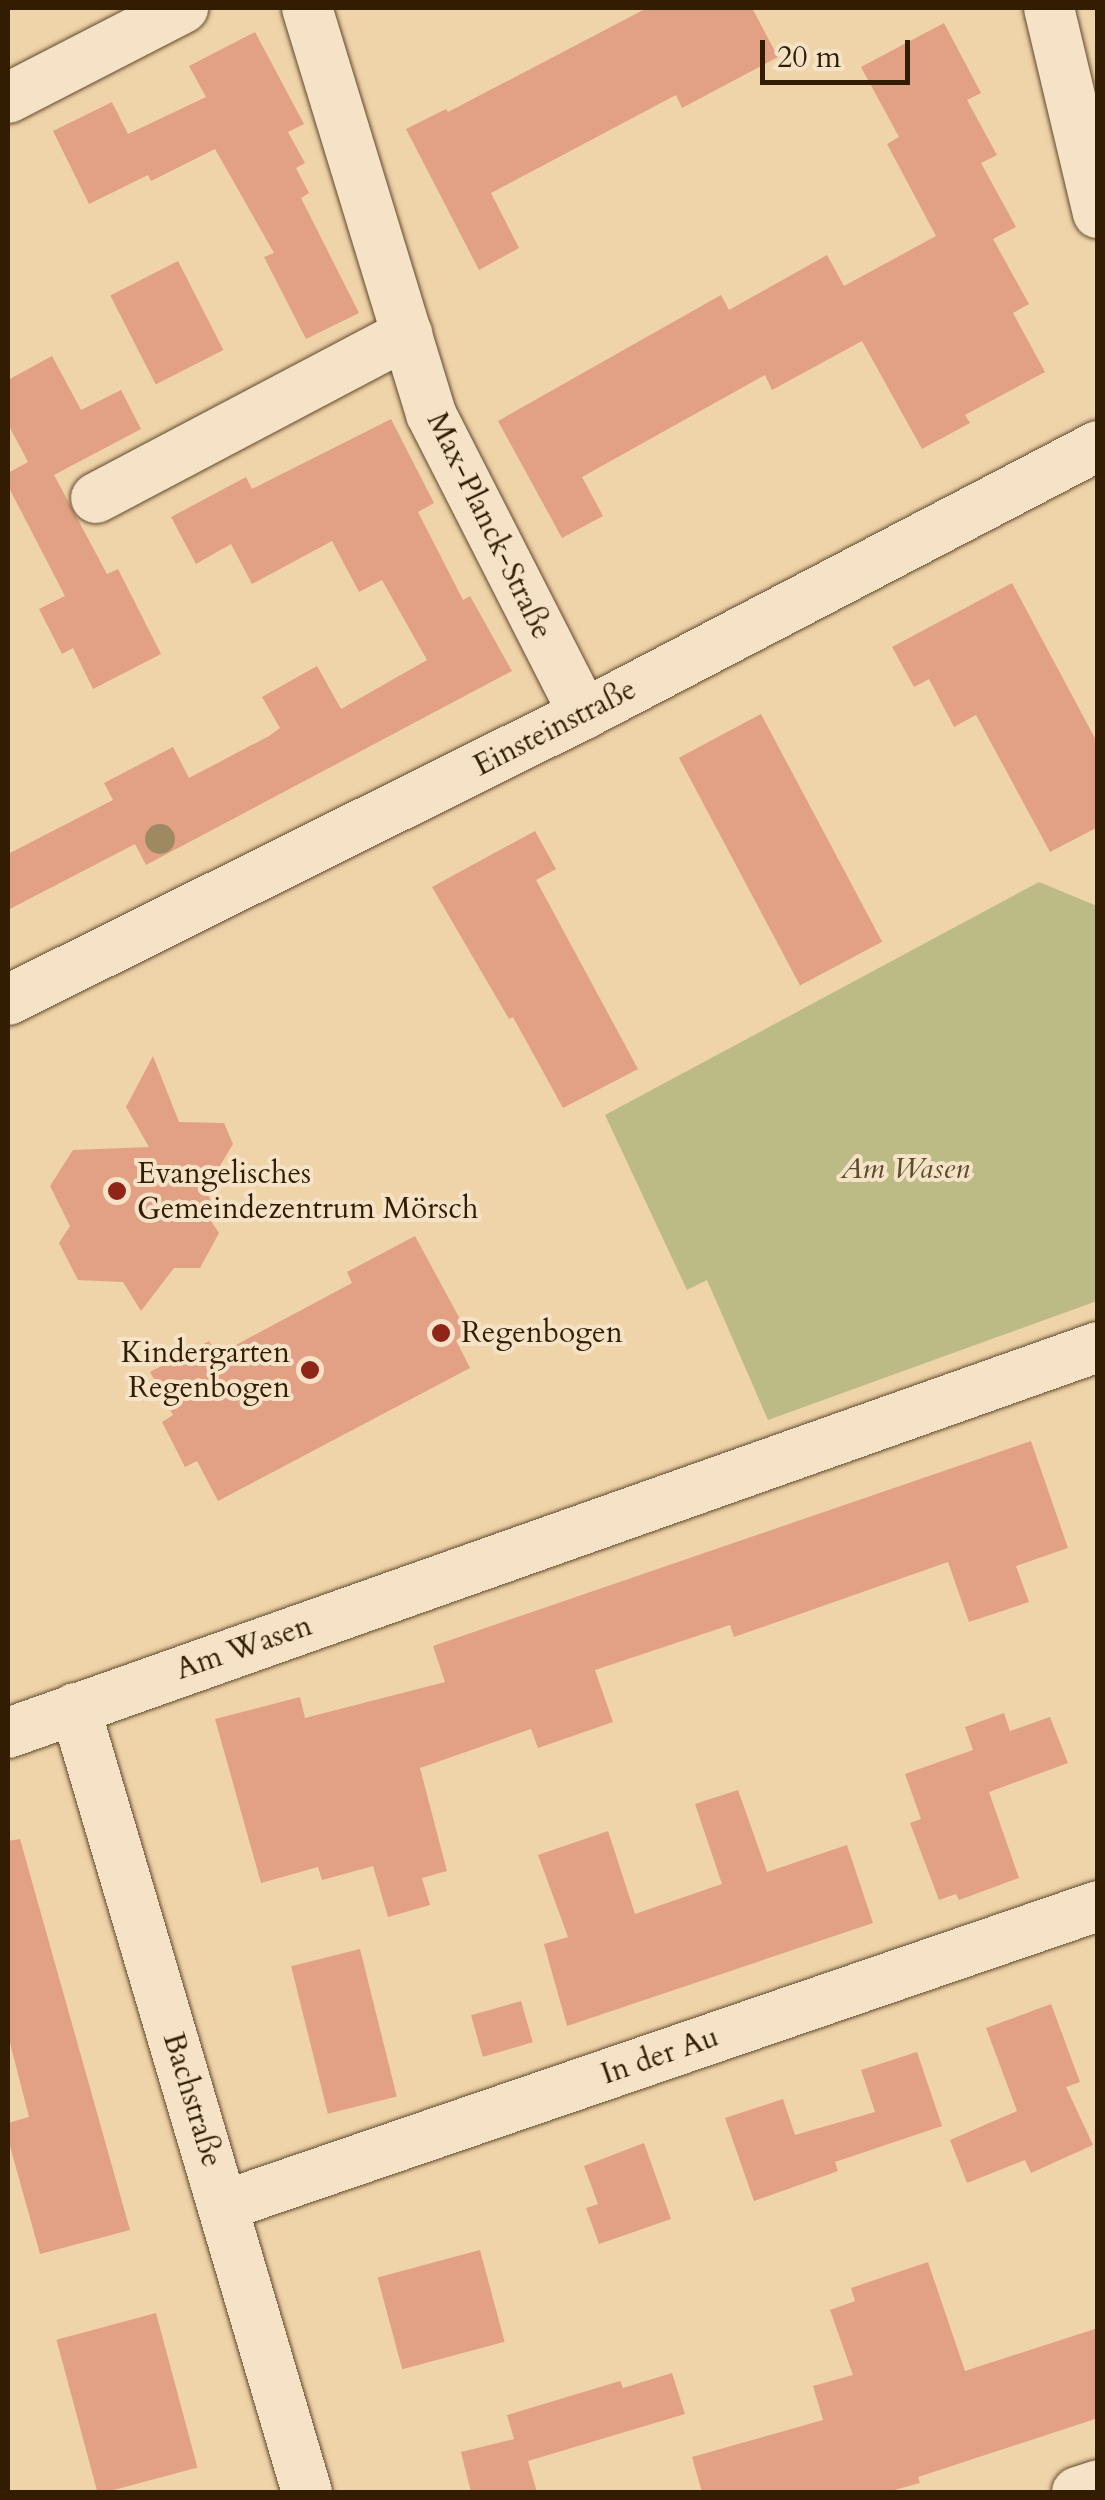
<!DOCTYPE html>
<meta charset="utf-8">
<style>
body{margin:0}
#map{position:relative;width:1105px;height:2500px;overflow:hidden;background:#efd3a9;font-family:Cardo,serif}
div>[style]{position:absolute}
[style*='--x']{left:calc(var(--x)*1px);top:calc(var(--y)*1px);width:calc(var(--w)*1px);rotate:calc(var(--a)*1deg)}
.green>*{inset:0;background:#bcbb86}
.building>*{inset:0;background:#e2a185;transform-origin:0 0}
.roads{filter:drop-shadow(0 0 2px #614a2c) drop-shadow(0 0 2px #614a2c)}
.street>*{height:50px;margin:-25px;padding:0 25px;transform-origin:25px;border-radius:25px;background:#f5e2c7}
.trees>*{width:30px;height:30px;margin:-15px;border-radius:50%;background:#9e8963}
.dots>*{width:28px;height:28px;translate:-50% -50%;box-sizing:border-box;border:5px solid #f5e2c7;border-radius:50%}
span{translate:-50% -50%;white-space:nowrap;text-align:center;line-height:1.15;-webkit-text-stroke:8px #f5e2c7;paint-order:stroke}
.street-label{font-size:30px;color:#321d03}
.park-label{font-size:30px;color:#5b4c2a;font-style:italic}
.poi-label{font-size:30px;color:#321d03}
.left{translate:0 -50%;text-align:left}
.right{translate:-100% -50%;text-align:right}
.frame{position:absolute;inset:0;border:10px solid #321d03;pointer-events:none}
.scale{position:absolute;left:760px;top:40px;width:150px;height:45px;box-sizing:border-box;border:5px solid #321d03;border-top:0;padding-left:12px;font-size:30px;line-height:35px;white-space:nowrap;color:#321d03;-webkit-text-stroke:8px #f5e2c7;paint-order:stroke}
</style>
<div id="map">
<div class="green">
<i style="clip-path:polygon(1039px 882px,1097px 906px,1097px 1301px,768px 1420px,707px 1280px,687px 1290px,605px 1115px)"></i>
</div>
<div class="building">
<i style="clip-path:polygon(647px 8px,752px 8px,778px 57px,682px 108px,676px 95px,491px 193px,519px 248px,479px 270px,406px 129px,446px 109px,448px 112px)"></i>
<i style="clip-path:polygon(944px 23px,981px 93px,967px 100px,997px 155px,981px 163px,1016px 227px,993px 239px,1029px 304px,1013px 313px,1045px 372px,965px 415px,970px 423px,922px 449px,862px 341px,772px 390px,765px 375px,582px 477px,603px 516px,562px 538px,498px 421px,721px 295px,729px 310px,827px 255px,844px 286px,936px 236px,887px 144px,899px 137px,861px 67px)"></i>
<i style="clip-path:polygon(255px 32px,304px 124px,288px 132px,305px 163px,296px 168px,309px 193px,301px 198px,359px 313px,306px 339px,264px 257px,274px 253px,215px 149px,151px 181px,148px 175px,89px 204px,53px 131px,112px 102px,128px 134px,206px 97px,189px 66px)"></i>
<i style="left:178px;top:261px;width:100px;height:76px;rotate:63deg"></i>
<i style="clip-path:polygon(52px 356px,81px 410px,121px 390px,141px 429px,54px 475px,107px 574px,118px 569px,161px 654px,93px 689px,73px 648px,62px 654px,39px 609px,65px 596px,8px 486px,8px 473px,28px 462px,8px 424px,8px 380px)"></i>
<i style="clip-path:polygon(391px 419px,434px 503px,418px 512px,463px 600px,470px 596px,512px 671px,146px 865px,135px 844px,8px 910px,8px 854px,113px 800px,104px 783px,173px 747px,189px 778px,269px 736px,280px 728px,262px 697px,317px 666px,341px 709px,427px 660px,382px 580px,359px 592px,332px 541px,252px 584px,231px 544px,196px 564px,171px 517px,246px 477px,252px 489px)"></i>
<i style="clip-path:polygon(1012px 583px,1098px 744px,1098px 827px,1050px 852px,976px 715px,954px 727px,929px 679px,914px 687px,892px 647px)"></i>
<i style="left:761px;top:714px;width:258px;height:93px;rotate:62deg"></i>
<i style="clip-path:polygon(535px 831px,556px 869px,536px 880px,638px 1069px,563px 1108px,513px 1017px,509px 1019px,432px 887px)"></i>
<i style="clip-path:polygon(153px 1056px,179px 1122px,224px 1123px,233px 1144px,206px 1189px,218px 1218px,211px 1221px,219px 1233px,200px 1268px,174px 1268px,141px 1311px,123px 1282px,78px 1280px,59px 1243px,70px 1226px,50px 1186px,73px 1150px,149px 1147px,126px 1107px)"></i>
<i style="clip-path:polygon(415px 1236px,468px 1334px,456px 1340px,470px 1368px,218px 1501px,197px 1461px,185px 1467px,162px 1422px,173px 1415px,150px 1372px,209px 1341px,217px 1355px,352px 1283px,347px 1272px)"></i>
<i style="clip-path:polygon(1031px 1441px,1068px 1548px,1016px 1566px,1029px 1602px,969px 1622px,948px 1562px,734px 1637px,730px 1625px,595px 1670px,613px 1722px,538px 1748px,531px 1729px,420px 1768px,447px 1871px,422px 1878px,430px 1905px,388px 1917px,373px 1866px,322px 1880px,318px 1867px,261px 1883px,215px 1719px,300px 1697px,305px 1718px,445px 1682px,433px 1646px)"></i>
<i style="clip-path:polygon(1004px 1713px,1010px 1731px,1050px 1717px,1068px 1763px,989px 1792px,1019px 1878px,959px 1900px,956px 1894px,939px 1900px,910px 1823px,921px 1819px,905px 1774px,973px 1750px,965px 1727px)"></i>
<i style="clip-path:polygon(738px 1790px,767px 1872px,847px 1845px,873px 1923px,567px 2026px,544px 1944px,568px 1937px,538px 1855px,608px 1831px,635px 1914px,722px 1884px,695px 1804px)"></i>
<i style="clip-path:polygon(20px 1839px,130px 2230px,40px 2254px,8px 2139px,8px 2123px,29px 2117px,8px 2035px,8px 1841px)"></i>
<i style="left:360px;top:1949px;width:152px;height:71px;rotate:76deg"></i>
<i style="left:521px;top:2001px;width:43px;height:52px;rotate:74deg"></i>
<i style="clip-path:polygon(1051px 2004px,1080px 2082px,1066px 2087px,1093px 2145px,1031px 2173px,1025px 2160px,967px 2183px,950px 2140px,1017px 2111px,986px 2028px)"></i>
<i style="clip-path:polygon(917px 2052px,942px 2126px,835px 2162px,838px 2171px,754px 2201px,725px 2118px,783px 2099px,795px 2135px,875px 2112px,861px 2070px)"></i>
<i style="clip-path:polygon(644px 2143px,671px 2219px,599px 2244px,586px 2208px,598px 2204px,584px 2166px)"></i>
<i style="left:480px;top:2250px;width:95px;height:106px;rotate:75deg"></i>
<i style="clip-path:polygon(928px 2262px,965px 2371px,1098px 2328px,1098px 2418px,918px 2477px,920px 2483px,887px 2492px,702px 2492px,692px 2457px,823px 2420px,813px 2386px,853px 2375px,830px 2310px,855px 2301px,851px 2288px)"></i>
<i style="left:156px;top:2313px;width:160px;height:103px;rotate:75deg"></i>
<i style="clip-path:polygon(672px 2373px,685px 2414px,528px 2461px,537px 2492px,471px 2492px,461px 2452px,514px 2439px,507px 2415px,620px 2381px,623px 2388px)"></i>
</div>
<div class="roads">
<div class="street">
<i style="--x:307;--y:8;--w:425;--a:73"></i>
<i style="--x:431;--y:414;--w:337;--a:63"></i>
<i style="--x:1049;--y:8;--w:211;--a:76.6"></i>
<i style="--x:8;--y:98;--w:197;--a:-27.2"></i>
<i style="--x:96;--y:498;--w:352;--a:-27.8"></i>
<i style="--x:8;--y:1000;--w:643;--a:-26.41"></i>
<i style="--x:584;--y:714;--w:580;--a:-27.54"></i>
<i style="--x:75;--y:1708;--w:818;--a:73.52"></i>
<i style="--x:8;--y:1733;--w:1156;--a:-19.5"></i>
<i style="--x:223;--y:2206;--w:925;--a:-18.92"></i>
<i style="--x:1077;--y:2492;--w:22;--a:-18"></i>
</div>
</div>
<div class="trees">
<i style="left:160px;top:839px"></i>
</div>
<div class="dots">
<i style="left:117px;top:1191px;background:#8f2418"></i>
<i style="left:441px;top:1333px;background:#8f2418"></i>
<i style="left:310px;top:1370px;background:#8f2418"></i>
</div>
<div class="street-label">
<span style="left:489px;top:526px;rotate:64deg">Max-Planck-Straße</span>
<span style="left:555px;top:728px;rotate:-27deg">Einsteinstraße</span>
<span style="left:244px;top:1648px;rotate:-19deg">Am Wasen</span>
<span style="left:660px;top:2056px;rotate:-19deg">In der Au</span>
<span style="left:192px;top:2100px;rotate:73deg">Bachstraße</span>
</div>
<div class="park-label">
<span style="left:905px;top:1169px">Am Wasen</span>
</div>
<div class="poi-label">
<span class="left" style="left:137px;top:1191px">Evangelisches<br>Gemeindezentrum Mörsch</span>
<span class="left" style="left:461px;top:1333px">Regenbogen</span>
<span class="right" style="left:290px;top:1370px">Kindergarten<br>Regenbogen</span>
</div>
<div class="frame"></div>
<div class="scale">20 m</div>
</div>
